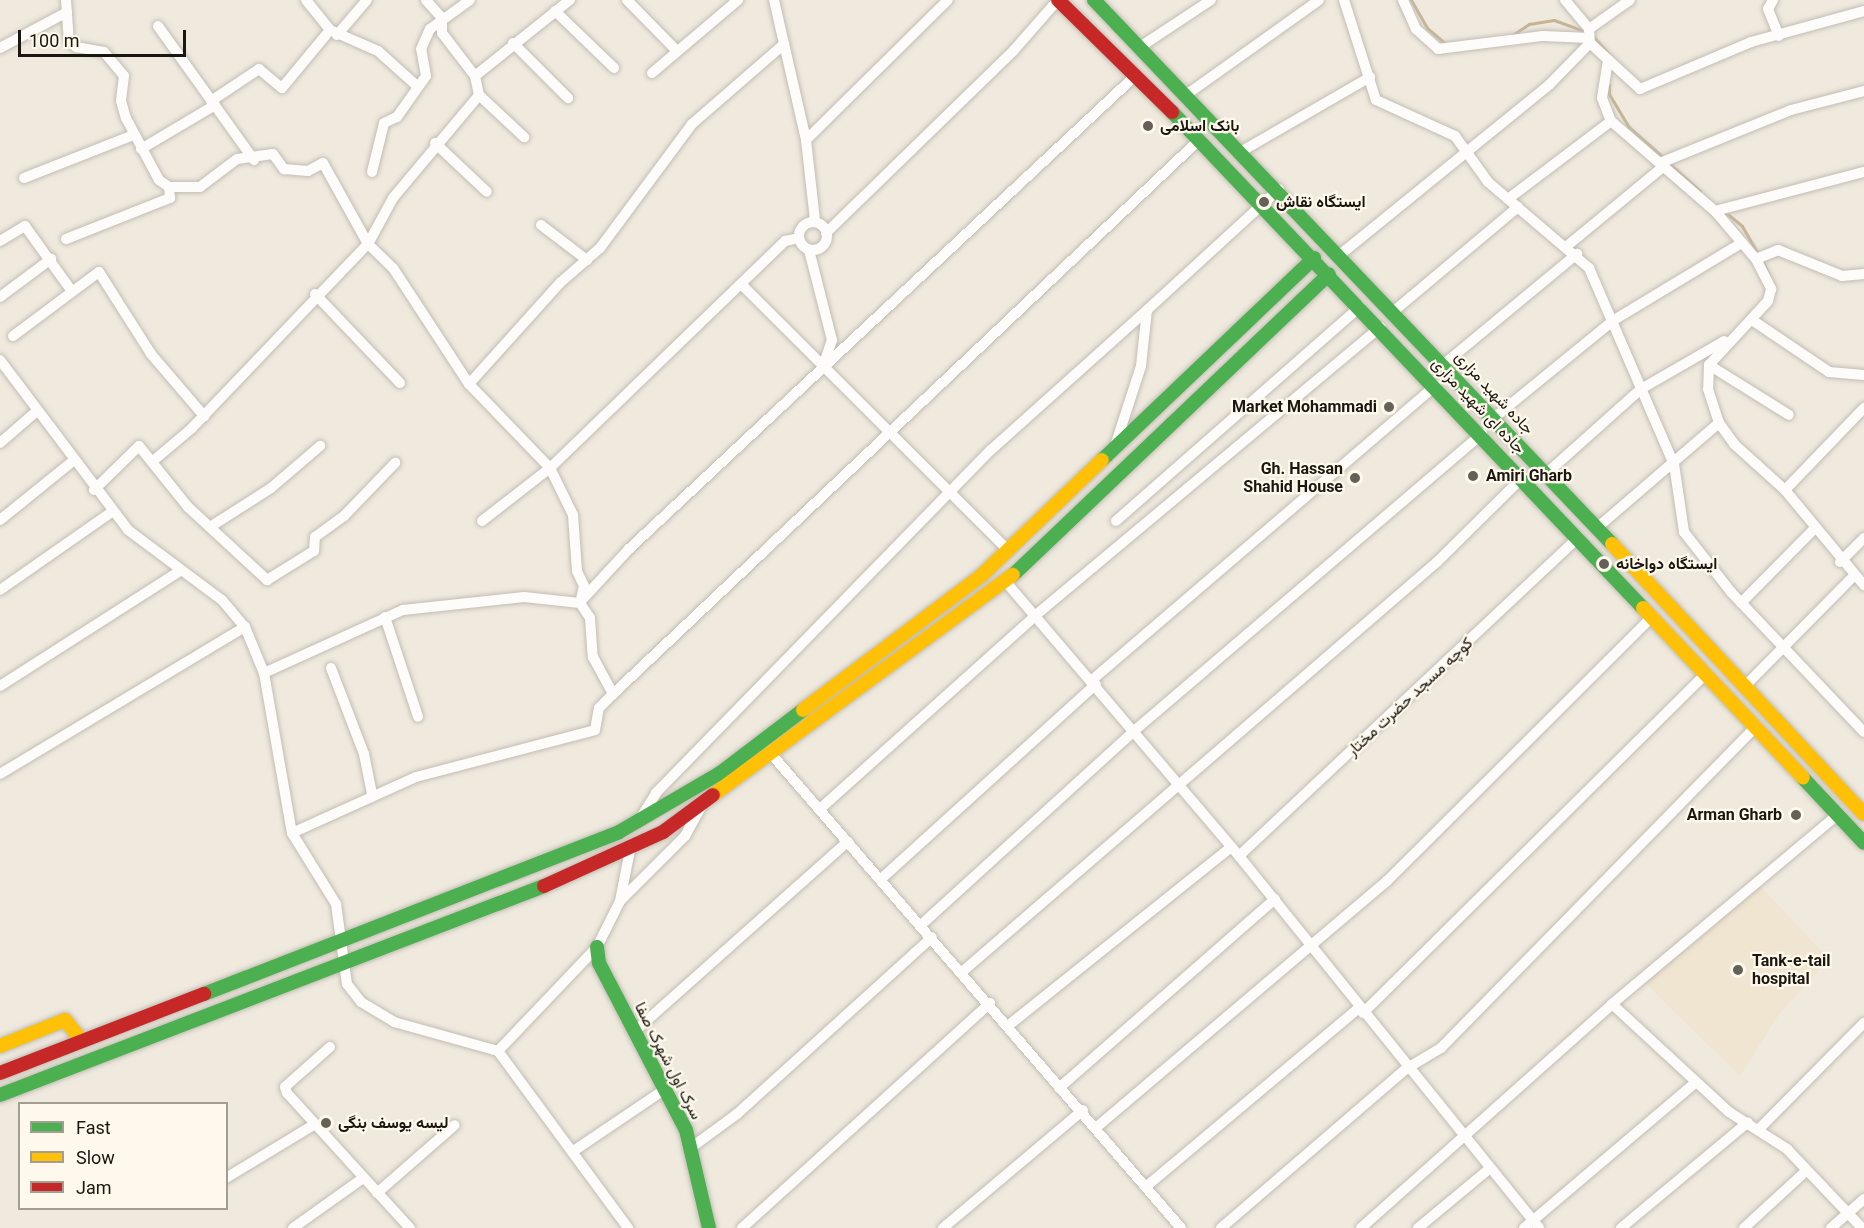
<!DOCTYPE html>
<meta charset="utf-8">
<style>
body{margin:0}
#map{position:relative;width:1864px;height:1228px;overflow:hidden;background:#efe9de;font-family:Roboto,Vazirmatn,sans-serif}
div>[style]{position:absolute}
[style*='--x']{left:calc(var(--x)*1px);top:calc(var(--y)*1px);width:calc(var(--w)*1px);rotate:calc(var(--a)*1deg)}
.built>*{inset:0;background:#f0e5d1}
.stream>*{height:3px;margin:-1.5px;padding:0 1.5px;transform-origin:1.5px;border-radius:1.5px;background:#c6b595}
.roads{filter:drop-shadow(0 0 2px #c2bdb4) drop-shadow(0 0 2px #c2bdb4)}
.street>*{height:10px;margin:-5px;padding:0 5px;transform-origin:5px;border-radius:5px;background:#fdfcfa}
.street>.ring{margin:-5px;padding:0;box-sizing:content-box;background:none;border:10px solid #fdfcfa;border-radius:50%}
.fast>*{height:14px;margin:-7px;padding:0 7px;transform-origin:7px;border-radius:7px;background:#4caf50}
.slow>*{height:14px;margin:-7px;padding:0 7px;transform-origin:7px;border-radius:7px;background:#ffc107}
.jam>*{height:14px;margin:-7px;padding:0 7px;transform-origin:7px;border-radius:7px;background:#c62828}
.dots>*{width:16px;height:16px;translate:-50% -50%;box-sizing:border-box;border:3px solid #fff8ec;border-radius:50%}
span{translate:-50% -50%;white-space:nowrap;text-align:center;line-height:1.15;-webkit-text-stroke:4.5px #fff8ec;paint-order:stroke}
.poi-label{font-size:16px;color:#1a1610;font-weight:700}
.left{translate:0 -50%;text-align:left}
.right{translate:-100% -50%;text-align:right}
.street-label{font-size:16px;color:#1a1610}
.legend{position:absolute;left:18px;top:1102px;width:210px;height:108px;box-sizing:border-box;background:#fff8ec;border:2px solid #a39e94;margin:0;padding:8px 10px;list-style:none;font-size:18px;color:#1a1610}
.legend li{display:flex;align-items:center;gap:12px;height:30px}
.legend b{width:30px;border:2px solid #a39e94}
.scale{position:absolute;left:18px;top:30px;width:168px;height:27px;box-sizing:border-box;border:3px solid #1a1610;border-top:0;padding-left:8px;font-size:18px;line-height:21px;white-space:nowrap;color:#1a1610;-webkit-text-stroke:4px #fff8ec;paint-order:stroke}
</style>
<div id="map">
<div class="built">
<i style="clip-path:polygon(1759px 885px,1829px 959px,1780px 1013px,1740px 1076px,1644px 982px)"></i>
</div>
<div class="stream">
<i style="--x:1411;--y:0;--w:32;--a:60"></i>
<i style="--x:1427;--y:28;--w:23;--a:40"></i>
<i style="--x:1511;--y:36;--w:22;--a:-34"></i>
<i style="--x:1529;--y:24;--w:25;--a:-9"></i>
<i style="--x:1554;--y:20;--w:33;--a:20"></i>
<i style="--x:1593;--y:36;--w:23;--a:49"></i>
<i style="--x:1609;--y:85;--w:9;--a:90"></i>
<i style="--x:1609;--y:94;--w:39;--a:59"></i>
<i style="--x:1629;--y:127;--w:47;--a:41.5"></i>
<i style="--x:1669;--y:163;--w:42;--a:42.1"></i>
<i style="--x:1725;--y:212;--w:22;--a:39"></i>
<i style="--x:1742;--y:226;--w:32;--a:60"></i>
<i style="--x:1764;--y:264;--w:26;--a:67"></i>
</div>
<div class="roads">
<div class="street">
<i style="--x:66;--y:0;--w:39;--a:86"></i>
<i style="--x:69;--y:39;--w:11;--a:49"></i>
<i style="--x:76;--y:47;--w:28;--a:10"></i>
<i style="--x:104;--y:52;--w:31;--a:50"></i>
<i style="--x:124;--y:76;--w:25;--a:97"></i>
<i style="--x:121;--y:101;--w:18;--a:74"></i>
<i style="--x:126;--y:118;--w:70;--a:62"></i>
<i style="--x:159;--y:180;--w:12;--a:35"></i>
<i style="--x:169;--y:187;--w:31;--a:0"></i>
<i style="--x:200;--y:187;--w:46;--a:-37.1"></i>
<i style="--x:237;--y:159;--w:36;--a:-8"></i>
<i style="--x:273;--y:154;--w:19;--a:54"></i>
<i style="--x:284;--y:169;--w:24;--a:5"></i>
<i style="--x:308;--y:171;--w:17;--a:-28"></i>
<i style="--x:323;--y:163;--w:93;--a:60.9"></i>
<i style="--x:368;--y:244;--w:35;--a:44"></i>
<i style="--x:393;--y:268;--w:139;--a:56.8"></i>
<i style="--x:469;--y:384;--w:117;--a:46"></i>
<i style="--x:550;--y:468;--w:52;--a:63.9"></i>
<i style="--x:573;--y:515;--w:56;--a:85.9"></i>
<i style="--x:577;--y:571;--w:17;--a:65"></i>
<i style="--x:584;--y:586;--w:17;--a:103"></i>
<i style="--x:580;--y:603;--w:18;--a:56"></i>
<i style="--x:590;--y:618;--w:39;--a:86"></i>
<i style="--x:593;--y:657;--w:42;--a:61.6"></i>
<i style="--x:306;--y:0;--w:38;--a:51"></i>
<i style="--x:330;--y:30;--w:52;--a:23.6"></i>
<i style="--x:378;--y:51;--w:52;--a:41.9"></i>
<i style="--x:627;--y:0;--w:71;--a:45.6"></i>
<i style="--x:774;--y:0;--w:144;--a:77.1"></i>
<i style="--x:806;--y:140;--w:81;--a:83.6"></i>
<i style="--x:1344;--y:0;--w:105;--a:72.3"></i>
<i style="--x:1376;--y:100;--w:87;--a:24.5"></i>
<i style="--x:1455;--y:136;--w:57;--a:54.3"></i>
<i style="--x:1488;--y:182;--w:133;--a:40.4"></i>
<i style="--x:1589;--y:268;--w:214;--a:66.6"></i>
<i style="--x:1674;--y:464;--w:69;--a:81.6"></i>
<i style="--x:1684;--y:532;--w:76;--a:51.9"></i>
<i style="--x:1731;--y:592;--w:193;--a:46.5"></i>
<i style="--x:1403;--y:0;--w:32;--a:66"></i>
<i style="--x:1416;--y:29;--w:30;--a:42"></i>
<i style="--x:1438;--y:49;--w:106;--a:-7.1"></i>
<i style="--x:1543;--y:36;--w:46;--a:2.5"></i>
<i style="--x:1565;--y:0;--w:38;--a:50"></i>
<i style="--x:1589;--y:29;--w:14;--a:86"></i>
<i style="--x:1590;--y:43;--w:68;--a:42.6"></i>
<i style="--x:1640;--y:89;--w:121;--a:-22.9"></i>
<i style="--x:1751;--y:42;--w:117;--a:-15.3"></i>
<i style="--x:1773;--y:0;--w:10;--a:119"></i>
<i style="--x:1768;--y:9;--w:29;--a:68"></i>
<i style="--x:555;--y:11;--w:82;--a:44"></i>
<i style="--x:158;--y:26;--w:165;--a:54.4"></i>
<i style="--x:1589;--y:29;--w:50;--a:-35.3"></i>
<i style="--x:337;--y:35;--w:46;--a:-49.4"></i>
<i style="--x:513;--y:43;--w:78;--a:45"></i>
<i style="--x:1140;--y:47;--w:85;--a:-33.5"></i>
<i style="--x:0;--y:48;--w:76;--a:-28.2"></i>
<i style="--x:1608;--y:60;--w:38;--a:99"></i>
<i style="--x:1602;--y:98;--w:25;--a:69"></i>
<i style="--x:1611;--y:121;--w:138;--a:40.9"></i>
<i style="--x:1715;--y:211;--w:63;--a:49.5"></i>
<i style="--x:1756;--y:259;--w:34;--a:63"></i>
<i style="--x:1771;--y:289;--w:12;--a:104"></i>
<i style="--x:1768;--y:301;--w:87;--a:132.7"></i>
<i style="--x:1709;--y:365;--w:24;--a:92"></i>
<i style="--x:1708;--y:389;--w:36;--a:72"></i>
<i style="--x:1719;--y:423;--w:26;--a:54"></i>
<i style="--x:1734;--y:444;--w:69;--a:42"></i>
<i style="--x:1785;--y:490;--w:124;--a:50.3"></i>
<i style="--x:652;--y:73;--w:113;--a:-40.3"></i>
<i style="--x:475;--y:76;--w:122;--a:-38.7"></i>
<i style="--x:479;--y:95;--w:62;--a:43"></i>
<i style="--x:1186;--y:95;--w:163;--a:-35.5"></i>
<i style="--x:211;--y:101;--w:58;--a:-33.7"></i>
<i style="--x:259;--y:69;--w:30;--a:40"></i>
<i style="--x:282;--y:88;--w:75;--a:-50.4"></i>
<i style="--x:806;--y:140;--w:199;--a:-44.6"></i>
<i style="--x:435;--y:143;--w:71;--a:43.3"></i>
<i style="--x:141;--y:149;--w:86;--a:-30.7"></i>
<i style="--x:1242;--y:151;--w:148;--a:-30"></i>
<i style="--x:1660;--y:163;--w:141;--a:-22"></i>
<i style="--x:1791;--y:110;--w:75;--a:-14.6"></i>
<i style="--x:372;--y:172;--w:50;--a:-76.2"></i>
<i style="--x:384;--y:123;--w:14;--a:-25"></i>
<i style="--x:397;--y:117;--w:50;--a:-54.7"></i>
<i style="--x:426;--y:76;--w:27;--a:-100"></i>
<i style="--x:421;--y:49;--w:22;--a:-66"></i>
<i style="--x:430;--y:29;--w:49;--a:-35.9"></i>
<i style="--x:24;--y:178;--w:118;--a:-21.4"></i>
<i style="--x:1508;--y:199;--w:129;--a:-37.1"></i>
<i style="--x:1715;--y:211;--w:154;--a:-14.7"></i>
<i class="ring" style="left:799px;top:222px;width:18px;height:18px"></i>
<i style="--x:541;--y:225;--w:58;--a:37.3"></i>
<i style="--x:826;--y:233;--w:262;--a:-44.2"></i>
<i style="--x:1014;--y:50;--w:67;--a:-48.7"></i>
<i style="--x:66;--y:239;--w:112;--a:-21.5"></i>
<i style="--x:170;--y:198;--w:11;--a:-95"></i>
<i style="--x:0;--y:241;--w:29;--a:-31"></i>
<i style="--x:25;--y:226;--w:79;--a:54.3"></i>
<i style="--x:1567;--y:246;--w:126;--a:-39.5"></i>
<i style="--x:809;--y:250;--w:93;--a:75.7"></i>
<i style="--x:832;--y:340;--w:24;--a:109"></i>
<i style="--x:1341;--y:254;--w:269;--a:-39.1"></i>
<i style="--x:1550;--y:84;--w:57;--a:-45.7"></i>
<i style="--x:1756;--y:259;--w:24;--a:-22"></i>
<i style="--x:1778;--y:250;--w:69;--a:22.1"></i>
<i style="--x:1842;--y:276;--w:22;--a:-5"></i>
<i style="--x:742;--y:285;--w:375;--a:44.9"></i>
<i style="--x:315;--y:294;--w:123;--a:46.3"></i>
<i style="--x:0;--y:297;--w:64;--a:-36.7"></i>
<i style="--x:1394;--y:311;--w:162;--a:-40"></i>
<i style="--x:1752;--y:320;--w:93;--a:34"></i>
<i style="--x:1829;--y:372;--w:35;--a:5"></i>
<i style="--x:13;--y:336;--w:107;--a:-36.7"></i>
<i style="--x:99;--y:272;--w:97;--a:57.6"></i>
<i style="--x:151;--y:354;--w:82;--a:49.5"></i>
<i style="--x:0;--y:360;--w:213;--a:53"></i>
<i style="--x:128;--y:530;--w:117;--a:36.7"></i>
<i style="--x:222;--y:600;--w:35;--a:50"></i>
<i style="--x:245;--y:627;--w:50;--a:67.6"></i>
<i style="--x:264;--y:673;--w:162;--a:80.1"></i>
<i style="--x:292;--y:833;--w:84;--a:58.2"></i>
<i style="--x:336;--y:904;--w:81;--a:82.2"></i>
<i style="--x:347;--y:984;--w:23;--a:52"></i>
<i style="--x:361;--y:1002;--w:39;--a:31"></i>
<i style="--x:394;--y:1022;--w:108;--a:15.6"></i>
<i style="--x:498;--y:1051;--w:220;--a:53.7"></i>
<i style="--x:1444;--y:364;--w:173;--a:-39.6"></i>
<i style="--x:1709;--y:365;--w:94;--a:32"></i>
<i style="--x:469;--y:384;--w:137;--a:-48"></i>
<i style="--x:561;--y:282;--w:52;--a:-41.1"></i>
<i style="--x:600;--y:248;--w:154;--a:-53.4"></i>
<i style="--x:692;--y:124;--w:122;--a:-41"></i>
<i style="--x:1495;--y:417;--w:154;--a:-39.2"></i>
<i style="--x:1614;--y:320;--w:147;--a:-31.1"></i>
<i style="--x:0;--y:443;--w:50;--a:-41"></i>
<i style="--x:1115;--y:446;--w:84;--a:-72"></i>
<i style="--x:1141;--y:366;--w:56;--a:-83.9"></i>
<i style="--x:1147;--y:310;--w:179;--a:-42.5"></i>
<i style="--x:153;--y:461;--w:50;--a:-40.1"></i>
<i style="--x:191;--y:429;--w:256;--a:-46.3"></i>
<i style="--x:368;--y:244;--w:52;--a:-61.5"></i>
<i style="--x:393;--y:198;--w:134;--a:-50.1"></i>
<i style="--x:479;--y:95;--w:19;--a:-102"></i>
<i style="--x:475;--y:76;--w:54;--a:-127.5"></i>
<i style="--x:442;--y:33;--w:15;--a:-90"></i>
<i style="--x:442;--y:18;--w:24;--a:-132"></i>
<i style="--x:1547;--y:473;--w:126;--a:-41.8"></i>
<i style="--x:1641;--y:389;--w:96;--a:-30"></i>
<i style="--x:94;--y:490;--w:63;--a:-44.4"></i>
<i style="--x:139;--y:446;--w:78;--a:51.2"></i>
<i style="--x:188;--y:507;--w:108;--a:42.7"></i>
<i style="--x:267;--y:580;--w:55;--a:-31.7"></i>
<i style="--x:314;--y:551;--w:14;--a:-86"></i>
<i style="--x:315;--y:537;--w:36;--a:-36"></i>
<i style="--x:344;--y:516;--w:74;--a:-46.1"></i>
<i style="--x:1785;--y:490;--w:114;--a:-46.1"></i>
<i style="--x:0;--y:520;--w:94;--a:-38.9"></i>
<i style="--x:482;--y:521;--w:86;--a:-37.9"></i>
<i style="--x:550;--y:468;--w:327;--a:-44"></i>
<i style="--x:785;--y:241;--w:14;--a:-12"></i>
<i style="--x:1116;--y:521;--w:325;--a:-41.3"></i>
<i style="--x:210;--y:527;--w:72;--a:-32.6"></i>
<i style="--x:271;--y:488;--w:65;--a:-40.6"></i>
<i style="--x:1598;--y:527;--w:160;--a:-40.7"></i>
<i style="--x:1840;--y:562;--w:34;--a:-45"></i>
<i style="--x:1006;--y:582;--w:360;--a:49.6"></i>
<i style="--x:1239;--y:856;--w:478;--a:51.1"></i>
<i style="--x:0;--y:590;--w:136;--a:-34.9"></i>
<i style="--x:580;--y:602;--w:72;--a:-47.2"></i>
<i style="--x:629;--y:549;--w:694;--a:-43.07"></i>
<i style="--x:1741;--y:603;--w:104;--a:-45.4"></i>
<i style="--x:385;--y:617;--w:105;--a:71.7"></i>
<i style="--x:331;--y:668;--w:92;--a:69"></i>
<i style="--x:364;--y:754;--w:41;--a:78.7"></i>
<i style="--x:264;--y:673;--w:153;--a:-24.4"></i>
<i style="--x:403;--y:610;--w:122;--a:-6.1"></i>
<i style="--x:524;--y:597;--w:56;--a:6.1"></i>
<i style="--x:1092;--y:680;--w:453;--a:-40.6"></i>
<i style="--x:0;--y:686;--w:214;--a:-32.6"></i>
<i style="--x:1745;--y:686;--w:155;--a:-45.3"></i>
<i style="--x:773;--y:756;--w:624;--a:49.16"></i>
<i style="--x:0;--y:774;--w:286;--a:-31"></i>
<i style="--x:820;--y:809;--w:290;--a:-41.9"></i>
<i style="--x:1036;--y:615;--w:449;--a:-39.9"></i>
<i style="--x:640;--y:819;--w:31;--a:-58"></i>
<i style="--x:656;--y:793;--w:479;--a:-45.7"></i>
<i style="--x:991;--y:450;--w:210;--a:-41.9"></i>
<i style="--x:292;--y:833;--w:136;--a:-24.3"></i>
<i style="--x:416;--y:777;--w:185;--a:-14.7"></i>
<i style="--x:595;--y:730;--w:22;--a:-80"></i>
<i style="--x:599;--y:708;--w:20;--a:-45"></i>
<i style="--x:613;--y:694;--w:808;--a:-43.39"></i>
<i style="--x:1239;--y:856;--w:466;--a:-43.2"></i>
<i style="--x:881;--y:879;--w:290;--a:-42.2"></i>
<i style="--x:620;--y:901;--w:52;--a:-78.9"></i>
<i style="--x:921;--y:925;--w:288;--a:-42.3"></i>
<i style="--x:1134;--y:731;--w:458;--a:-40.5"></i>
<i style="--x:962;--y:972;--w:627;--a:-40.8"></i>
<i style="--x:1437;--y:562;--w:121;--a:-44.7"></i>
<i style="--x:1612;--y:1004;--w:159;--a:42.7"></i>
<i style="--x:1729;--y:1112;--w:69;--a:32.5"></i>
<i style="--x:1787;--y:1149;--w:109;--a:46.5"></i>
<i style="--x:1363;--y:1013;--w:482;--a:-44.7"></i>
<i style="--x:1009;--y:1025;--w:285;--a:-38.7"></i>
<i style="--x:635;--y:1031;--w:285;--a:-41.7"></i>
<i style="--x:330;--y:1047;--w:60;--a:138.4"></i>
<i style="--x:285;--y:1087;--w:6;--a:72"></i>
<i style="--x:287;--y:1093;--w:183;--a:47.7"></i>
<i style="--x:498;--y:1051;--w:144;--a:-46.4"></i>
<i style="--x:597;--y:947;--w:51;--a:-63.4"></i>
<i style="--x:620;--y:901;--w:92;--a:-45"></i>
<i style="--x:685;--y:836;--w:33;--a:-61"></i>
<i style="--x:1059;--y:1088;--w:287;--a:-41.2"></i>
<i style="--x:1098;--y:1126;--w:379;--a:-40.3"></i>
<i style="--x:1387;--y:881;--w:375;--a:-44.9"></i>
<i style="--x:1760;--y:1128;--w:148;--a:-45.3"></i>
<i style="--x:692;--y:1147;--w:56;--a:-36.3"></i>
<i style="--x:737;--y:1114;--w:263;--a:-42.2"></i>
<i style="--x:572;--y:1152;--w:115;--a:-34"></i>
<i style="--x:226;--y:1178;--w:104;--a:-31.2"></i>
<i style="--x:1148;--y:1185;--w:277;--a:-40"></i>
<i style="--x:377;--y:1193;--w:103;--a:-41.1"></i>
<i style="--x:293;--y:1228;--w:86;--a:-35.5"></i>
<i style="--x:742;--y:1228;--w:335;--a:-42.2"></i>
<i style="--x:943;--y:1228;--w:183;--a:-40.1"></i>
<i style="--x:1221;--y:1228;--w:244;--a:-40.7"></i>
<i style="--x:1406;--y:1069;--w:41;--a:-31"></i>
<i style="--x:1441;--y:1048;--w:449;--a:-45.6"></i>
<i style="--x:1361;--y:1228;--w:336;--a:-41.7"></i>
<i style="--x:1612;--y:1004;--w:294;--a:-40"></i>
<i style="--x:1418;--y:1228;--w:92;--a:-39.7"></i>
<i style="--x:1524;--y:1228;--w:224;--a:-40.3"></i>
<i style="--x:1621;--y:1228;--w:165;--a:-39.8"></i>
<i style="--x:1744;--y:1228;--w:84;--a:-42.6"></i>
<i style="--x:1831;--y:1228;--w:44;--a:-41.3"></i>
</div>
<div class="fast">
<i style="--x:1094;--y:0;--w:751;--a:46.4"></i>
<i style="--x:1172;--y:112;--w:684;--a:46.48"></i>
<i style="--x:1102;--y:460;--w:293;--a:-43.6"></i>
<i style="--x:1013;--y:575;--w:436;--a:-43.6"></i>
<i style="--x:1803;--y:778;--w:89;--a:46.8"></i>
<i style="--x:597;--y:947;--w:16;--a:83"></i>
<i style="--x:599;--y:963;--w:188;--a:62.5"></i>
<i style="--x:686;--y:1130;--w:101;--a:76.8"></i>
<i style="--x:204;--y:994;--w:445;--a:-21.3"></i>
<i style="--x:619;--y:832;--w:117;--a:-30.3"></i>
<i style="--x:720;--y:773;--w:104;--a:-37.2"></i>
<i style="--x:0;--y:1095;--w:583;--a:-21.02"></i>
</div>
<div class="slow">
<i style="--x:1612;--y:544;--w:369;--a:47"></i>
<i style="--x:1643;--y:608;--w:233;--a:46.7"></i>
<i style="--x:803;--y:710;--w:224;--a:-37"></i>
<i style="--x:982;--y:575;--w:166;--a:-43.8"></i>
<i style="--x:713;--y:795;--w:372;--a:-36.3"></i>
<i style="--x:0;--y:1046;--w:70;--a:-21.8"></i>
<i style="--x:65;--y:1020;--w:26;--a:51"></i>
</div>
<div class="jam">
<i style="--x:1058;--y:0;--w:160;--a:44.5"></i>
<i style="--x:544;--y:886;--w:131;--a:-24.4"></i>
<i style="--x:663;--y:832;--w:62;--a:-36.5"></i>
<i style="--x:0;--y:1073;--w:219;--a:-21.2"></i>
</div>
</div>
<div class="dots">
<i style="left:1148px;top:126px;background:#656058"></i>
<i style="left:1264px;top:202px;background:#656058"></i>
<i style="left:1389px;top:407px;background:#656058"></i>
<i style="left:1473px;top:476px;background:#656058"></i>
<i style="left:1355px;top:478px;background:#656058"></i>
<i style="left:1604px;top:564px;background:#656058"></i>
<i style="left:1796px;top:815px;background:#656058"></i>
<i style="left:1738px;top:970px;background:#656058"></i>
<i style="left:326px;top:1123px;background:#656058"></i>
</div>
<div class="poi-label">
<span class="left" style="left:1160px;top:126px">بانک اسلامی</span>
<span class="left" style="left:1276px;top:202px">ایستگاه نقاش</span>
<span class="right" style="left:1377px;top:407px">Market Mohammadi</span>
<span class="right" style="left:1343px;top:478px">Gh. Hassan<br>Shahid House</span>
<span class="left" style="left:1486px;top:476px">Amiri Gharb</span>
<span class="left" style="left:1616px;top:564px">ایستگاه دواخانه</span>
<span class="right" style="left:1782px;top:815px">Arman Gharb</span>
<span class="left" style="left:1752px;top:970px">Tank-e-tail<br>hospital</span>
<span class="left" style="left:338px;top:1123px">لیسه یوسف بنگی</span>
</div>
<div class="street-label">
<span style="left:1494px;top:393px;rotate:47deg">جاده شهید مزاری</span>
<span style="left:1478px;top:406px;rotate:46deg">جاده ای شهید مزاری</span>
<span style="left:1410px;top:697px;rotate:-43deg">کوچه مسجد حضرت مختار</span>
<span style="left:668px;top:1061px;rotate:63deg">سرک اول شهرک صفا</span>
</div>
<ul class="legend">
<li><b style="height:8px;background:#4caf50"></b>Fast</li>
<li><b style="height:8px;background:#ffc107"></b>Slow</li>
<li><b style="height:8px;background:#c62828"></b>Jam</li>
</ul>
<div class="scale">100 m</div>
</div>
